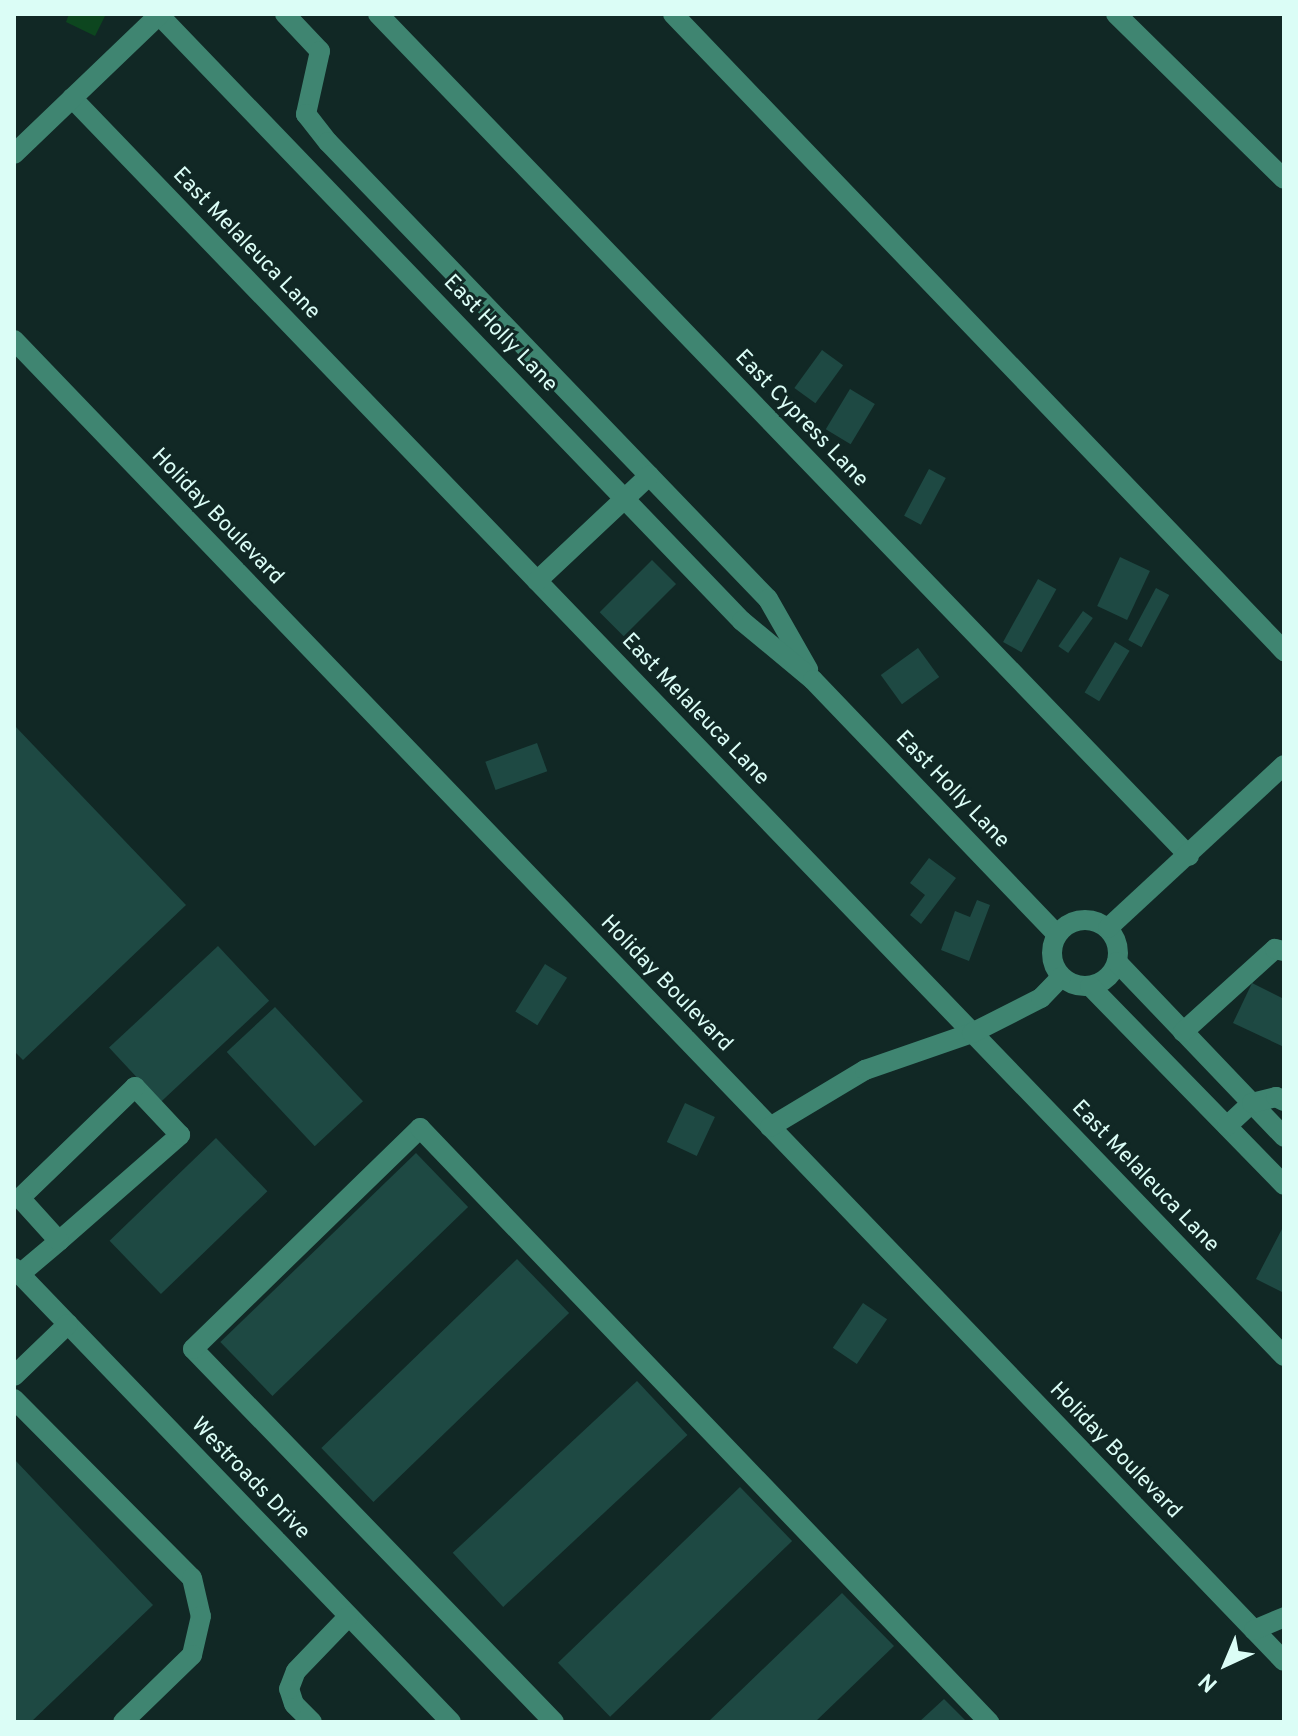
<!DOCTYPE html>
<style>
body{margin:0}
#map{position:relative;width:1298px;height:1736px;overflow:hidden;background:#112825;font-family:Overpass,sans-serif}
div>[style]{position:absolute}
[style*='--x']{left:calc(var(--x)*1px);top:calc(var(--y)*1px);width:calc(var(--w)*1px);rotate:calc(var(--a)*1deg)}
.water>*{inset:0;background:#0d461f}
.building>*{inset:0;background:#1e4943;transform-origin:0 0}
.minor>*{height:20px;margin:-10px;padding:0 10px;transform-origin:10px;border-radius:10px;background:#3f8571}
.minor>.ring{margin:-10px;padding:0;box-sizing:content-box;background:none;border:20px solid #3f8571;border-radius:50%}
span{translate:-50% -50%;white-space:nowrap;text-align:center;line-height:1.15;-webkit-text-stroke:6px #112825;paint-order:stroke}
.street-label{font-size:22px;color:#dbfdf6}
.frame{position:absolute;inset:0;border:16px solid #dbfdf6;pointer-events:none}
.north{position:absolute;left:1186px;top:1624px;width:80px;height:80px;-webkit-text-stroke:6px #112825;paint-order:stroke;rotate:224deg;font-size:22px;font-weight:700;line-height:32px;text-align:center;color:#dbfdf6}
.north::after{content:'';display:block;margin:auto;width:28px;height:36px;background:#dbfdf6;clip-path:polygon(50% 0,100% 100%,50% 72%,0 100%)}
</style>
<div id="map">
<div class="water">
<i style="clip-path:polygon(69px 14px,106px 14px,95px 36px,66px 22px)"></i>
</div>
<div class="building">
<i style="left:822px;top:350px;width:26px;height:47px;rotate:36deg"></i>
<i style="left:850px;top:389px;width:29px;height:47px;rotate:31deg"></i>
<i style="left:929px;top:469px;width:19px;height:53px;rotate:28deg"></i>
<i style="left:1120px;top:557px;width:33px;height:54px;rotate:25deg"></i>
<i style="left:652px;top:560px;width:34px;height:74px;rotate:45deg"></i>
<i style="left:1038px;top:579px;width:21px;height:72px;rotate:29deg"></i>
<i style="left:1156px;top:588px;width:15px;height:59px;rotate:28deg"></i>
<i style="left:1083px;top:611px;width:12px;height:43px;rotate:35deg"></i>
<i style="left:1115px;top:642px;width:17px;height:59px;rotate:31deg"></i>
<i style="left:918px;top:648px;width:36px;height:46px;rotate:54deg"></i>
<i style="clip-path:polygon(14px 725px,186px 905px,23px 1060px,14px 1051px)"></i>
<i style="left:537px;top:743px;width:30px;height:55px;rotate:70deg"></i>
<i style="clip-path:polygon(929px 858px,956px 878px,921px 924px,910px 915px,925px 895px,910px 883px)"></i>
<i style="clip-path:polygon(977px 900px,990px 905px,969px 961px,941px 950px,955px 911px,970px 917px)"></i>
<i style="left:218px;top:946px;width:75px;height:149px;rotate:47deg"></i>
<i style="left:545px;top:964px;width:26px;height:56px;rotate:32deg"></i>
<i style="clip-path:polygon(1252px 983px,1284px 999px,1284px 1047px,1233px 1023px)"></i>
<i style="left:275px;top:1007px;width:129px;height:66px;rotate:47deg"></i>
<i style="left:685px;top:1103px;width:33px;height:43px;rotate:25deg"></i>
<i style="left:216px;top:1138px;width:74px;height:148px;rotate:46deg"></i>
<i style="left:416px;top:1153px;width:75px;height:272px;rotate:46deg"></i>
<i style="clip-path:polygon(1282px 1229px,1284px 1230px,1284px 1293px,1256px 1279px)"></i>
<i style="left:517px;top:1259px;width:75px;height:272px;rotate:46deg"></i>
<i style="left:863px;top:1303px;width:29px;height:54px;rotate:34deg"></i>
<i style="left:637px;top:1381px;width:74px;height:252px;rotate:47deg"></i>
<i style="clip-path:polygon(14px 1459px,153px 1605px,31px 1722px,14px 1722px)"></i>
<i style="left:740px;top:1487px;width:75px;height:253px;rotate:46deg"></i>
<i style="clip-path:polygon(842px 1593px,894px 1646px,815px 1722px,708px 1722px)"></i>
<i style="clip-path:polygon(944px 1699px,967px 1722px,919px 1722px)"></i>
</div>
<div class="minor">
<i style="--x:285;--y:14;--w:51;--a:46.6"></i>
<i style="--x:320;--y:51;--w:65;--a:102.5"></i>
<i style="--x:306;--y:114;--w:36;--a:52"></i>
<i style="--x:328;--y:142;--w:634;--a:46.09"></i>
<i style="--x:768;--y:599;--w:81;--a:60.3"></i>
<i style="--x:378;--y:14;--w:1169;--a:46.07"></i>
<i style="--x:673;--y:14;--w:883;--a:46.19"></i>
<i style="--x:1116;--y:14;--w:235;--a:44.5"></i>
<i style="--x:159;--y:15;--w:841;--a:46.11"></i>
<i style="--x:742;--y:621;--w:92;--a:39.7"></i>
<i style="--x:813;--y:680;--w:352;--a:46.2"></i>
<i style="--x:72;--y:98;--w:1747;--a:46.07"></i>
<i style="--x:14;--y:154;--w:202;--a:-43.8"></i>
<i style="--x:14;--y:340;--w:1832;--a:46.13"></i>
<i style="--x:537;--y:581;--w:154;--a:-43.2"></i>
<i class="ring" style="left:1052px;top:920px;width:46px;height:46px"></i>
<i style="--x:1108;--y:928;--w:240;--a:-42.8"></i>
<i style="--x:1117;--y:962;--w:242;--a:46.3"></i>
<i style="--x:1090;--y:986;--w:278;--a:45.7"></i>
<i style="--x:1183;--y:1032;--w:124;--a:-42.1"></i>
<i style="--x:1275;--y:949;--w:9;--a:13"></i>
<i style="--x:1227;--y:1126;--w:34;--a:-43"></i>
<i style="--x:1252;--y:1103;--w:25;--a:-14"></i>
<i style="--x:1276;--y:1097;--w:9;--a:27"></i>
<i style="--x:770;--y:1127;--w:111;--a:-31"></i>
<i style="--x:865;--y:1070;--w:113;--a:-19.1"></i>
<i style="--x:972;--y:1033;--w:77;--a:-26.9"></i>
<i style="--x:1041;--y:998;--w:29;--a:-46"></i>
<i style="--x:14;--y:1268;--w:630;--a:46.09"></i>
<i style="--x:20;--y:1274;--w:51;--a:-40.2"></i>
<i style="--x:59;--y:1241;--w:161;--a:-41.2"></i>
<i style="--x:180;--y:1135;--w:66;--a:-133.2"></i>
<i style="--x:135;--y:1087;--w:160;--a:136"></i>
<i style="--x:20;--y:1198;--w:58;--a:47.8"></i>
<i style="--x:14;--y:1376;--w:75;--a:-43.9"></i>
<i style="--x:14;--y:1399;--w:252;--a:45.2"></i>
<i style="--x:192;--y:1578;--w:39;--a:77"></i>
<i style="--x:201;--y:1616;--w:40;--a:103"></i>
<i style="--x:192;--y:1655;--w:96;--a:135.8"></i>
<i style="--x:1254;--y:1630;--w:33;--a:-23"></i>
<i style="--x:312;--y:1722;--w:25;--a:-135"></i>
<i style="--x:294;--y:1704;--w:16;--a:-108"></i>
<i style="--x:289;--y:1689;--w:19;--a:-69"></i>
<i style="--x:296;--y:1671;--w:76;--a:-46.1"></i>
<i style="--x:554;--y:1722;--w:519;--a:-134.06"></i>
<i style="--x:193;--y:1349;--w:317;--a:-44.2"></i>
<i style="--x:420;--y:1128;--w:823;--a:46.23"></i>
</div>
<div class="street-label">
<span style="left:246px;top:244px;rotate:46deg">East Melaleuca Lane</span>
<span style="left:500px;top:334px;rotate:46deg">East Holly Lane</span>
<span style="left:801px;top:419px;rotate:46deg">East Cypress Lane</span>
<span style="left:217px;top:517px;rotate:46deg">Holiday Boulevard</span>
<span style="left:695px;top:710px;rotate:46deg">East Melaleuca Lane</span>
<span style="left:952px;top:790px;rotate:46deg">East Holly Lane</span>
<span style="left:666px;top:984px;rotate:46deg">Holiday Boulevard</span>
<span style="left:1145px;top:1177px;rotate:46deg">East Melaleuca Lane</span>
<span style="left:1115px;top:1451px;rotate:46deg">Holiday Boulevard</span>
<span style="left:250px;top:1479px;rotate:46deg">Westroads Drive</span>
</div>
<div class="frame"></div>
<div class="north">N</div>
</div>
